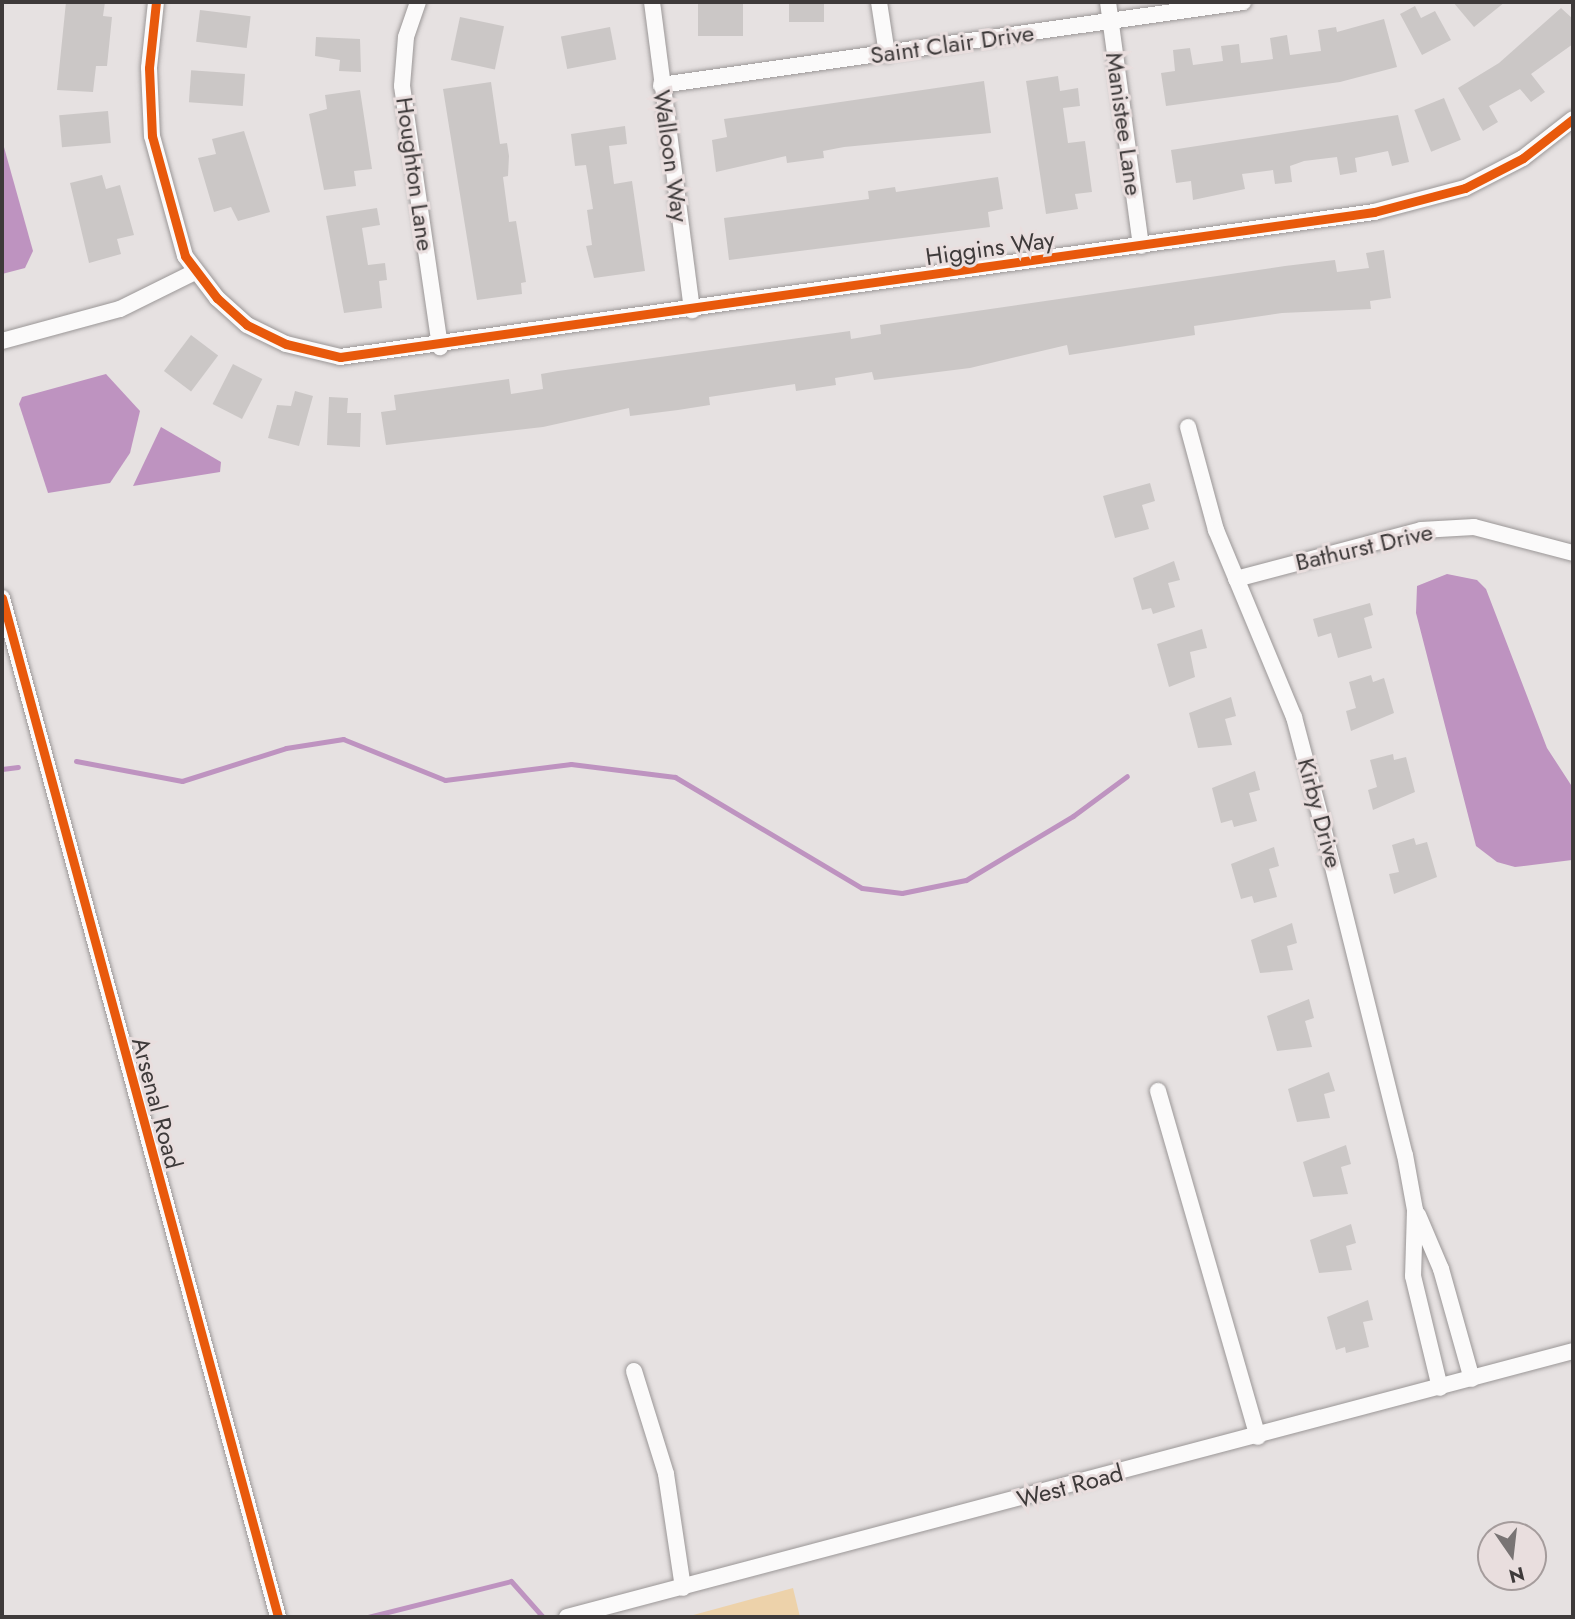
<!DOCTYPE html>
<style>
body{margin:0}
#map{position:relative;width:1575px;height:1619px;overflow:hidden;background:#e6e1e1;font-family:Jost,sans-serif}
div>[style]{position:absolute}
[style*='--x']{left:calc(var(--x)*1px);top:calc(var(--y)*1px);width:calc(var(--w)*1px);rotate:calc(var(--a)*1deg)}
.green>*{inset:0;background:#edd2aa}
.water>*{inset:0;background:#be93c0}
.stream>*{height:5px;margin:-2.5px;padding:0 2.5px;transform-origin:2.5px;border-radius:2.5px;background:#be93c0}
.building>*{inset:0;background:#cbc7c6;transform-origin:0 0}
.roads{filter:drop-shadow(0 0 2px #9b9797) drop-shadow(0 0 2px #9b9797)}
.minor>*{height:16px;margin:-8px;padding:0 8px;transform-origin:8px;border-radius:8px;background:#fbfafa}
.cycleway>*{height:9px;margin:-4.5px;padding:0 4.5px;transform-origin:4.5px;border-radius:4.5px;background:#e8590c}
span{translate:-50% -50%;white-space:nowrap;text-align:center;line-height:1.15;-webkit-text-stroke:6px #e9dede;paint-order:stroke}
.street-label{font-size:24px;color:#3e3a3a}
.frame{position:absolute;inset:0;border:4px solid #3e3a3a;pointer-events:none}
.north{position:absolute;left:1477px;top:1521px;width:70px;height:70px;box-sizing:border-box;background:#e9dede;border:2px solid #a59c9c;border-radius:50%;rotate:166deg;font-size:19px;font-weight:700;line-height:28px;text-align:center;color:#3e3a3a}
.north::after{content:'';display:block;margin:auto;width:24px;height:32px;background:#797474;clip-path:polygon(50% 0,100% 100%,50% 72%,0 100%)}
</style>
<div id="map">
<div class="green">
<i style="clip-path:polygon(793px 1588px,800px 1617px,686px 1617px)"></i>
</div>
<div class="water">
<i style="clip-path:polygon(2px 140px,33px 251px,25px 268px,2px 274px)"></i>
<i style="clip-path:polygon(106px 374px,140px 411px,130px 453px,110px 483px,48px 493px,19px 404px,22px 397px)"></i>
<i style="clip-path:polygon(161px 427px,221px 462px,220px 472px,133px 486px)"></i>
<i style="clip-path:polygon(1447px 574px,1477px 580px,1486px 589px,1547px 748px,1573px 788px,1572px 860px,1515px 867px,1497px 862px,1476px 846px,1416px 613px,1417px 586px)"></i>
</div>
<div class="stream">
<i style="--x:76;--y:761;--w:108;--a:10.7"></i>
<i style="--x:182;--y:781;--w:109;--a:-17.6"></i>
<i style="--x:286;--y:748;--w:58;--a:-9"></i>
<i style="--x:343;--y:739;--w:110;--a:21.9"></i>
<i style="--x:445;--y:780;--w:127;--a:-7.2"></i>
<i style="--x:571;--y:764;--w:105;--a:7.1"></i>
<i style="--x:675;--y:777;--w:217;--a:30.7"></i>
<i style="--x:862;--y:888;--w:40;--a:7.1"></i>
<i style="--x:902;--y:893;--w:65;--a:-11.5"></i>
<i style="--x:966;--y:880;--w:125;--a:-30.9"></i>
<i style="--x:1073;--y:816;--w:67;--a:-36.5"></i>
<i style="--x:2;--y:769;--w:16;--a:-7"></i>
<i style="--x:368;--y:1617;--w:147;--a:-14.1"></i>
<i style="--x:511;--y:1581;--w:48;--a:48.4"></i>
</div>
<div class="building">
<i style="clip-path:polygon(66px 2px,105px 2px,103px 16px,112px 17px,107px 66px,96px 66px,93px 92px,57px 90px)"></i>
<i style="left:698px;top:2px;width:45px;height:34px"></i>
<i style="left:789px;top:2px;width:35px;height:20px"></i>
<i style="clip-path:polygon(1453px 2px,1505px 2px,1474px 27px)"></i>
<i style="clip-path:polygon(1415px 6px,1421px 18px,1435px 11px,1451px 40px,1422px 55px,1400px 14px)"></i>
<i style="clip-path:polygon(1561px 8px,1573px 19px,1573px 44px,1531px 74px,1545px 92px,1531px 102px,1520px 89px,1489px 106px,1498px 122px,1483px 131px,1458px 88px,1499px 63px)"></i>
<i style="left:200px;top:10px;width:51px;height:32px;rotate:7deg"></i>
<i style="left:460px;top:17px;width:45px;height:44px;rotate:12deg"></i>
<i style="clip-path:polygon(1384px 19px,1397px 67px,1340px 82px,1166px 106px,1161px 73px,1175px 71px,1173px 50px,1190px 48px,1193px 65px,1223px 61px,1221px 46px,1239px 44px,1241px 63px,1273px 59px,1270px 38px,1287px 35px,1290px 55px,1321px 51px,1318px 30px,1336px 27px,1337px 32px)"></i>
<i style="left:610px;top:27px;width:33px;height:50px;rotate:79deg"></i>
<i style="clip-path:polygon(316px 37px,360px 39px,361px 72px,339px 71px,340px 60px,315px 56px)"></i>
<i style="left:245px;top:74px;width:32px;height:54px;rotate:94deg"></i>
<i style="clip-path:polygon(1058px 76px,1060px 91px,1078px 88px,1080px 106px,1063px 108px,1068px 143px,1085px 141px,1092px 192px,1075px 194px,1078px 209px,1046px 214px,1026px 81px)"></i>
<i style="clip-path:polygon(984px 81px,991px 133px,844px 147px,823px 151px,824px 158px,787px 163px,786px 156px,716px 172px,712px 140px,727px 137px,724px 119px)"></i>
<i style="clip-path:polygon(491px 82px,500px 144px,507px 143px,509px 156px,508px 176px,503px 177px,509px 222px,516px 221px,526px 282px,521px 283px,522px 294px,477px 300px,443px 89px)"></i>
<i style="clip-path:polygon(360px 90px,372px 169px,354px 171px,356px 186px,324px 190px,309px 114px,327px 109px,325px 95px)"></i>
<i style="left:1444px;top:98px;width:45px;height:32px;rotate:68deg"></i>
<i style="left:108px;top:111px;width:32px;height:49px;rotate:85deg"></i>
<i style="clip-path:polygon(1398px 115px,1409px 162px,1392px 166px,1388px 151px,1355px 158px,1357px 172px,1340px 175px,1337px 157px,1304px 161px,1290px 166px,1292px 182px,1275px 184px,1273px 170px,1242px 174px,1245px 189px,1193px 200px,1191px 181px,1176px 183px,1171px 150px)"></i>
<i style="clip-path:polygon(625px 126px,627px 144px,609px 146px,614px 184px,632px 181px,645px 271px,594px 278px,586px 246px,592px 245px,587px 210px,593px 209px,586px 165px,575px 166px,571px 134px)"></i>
<i style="clip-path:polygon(244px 131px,270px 212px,238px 221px,231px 207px,214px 212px,198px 158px,216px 154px,212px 139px)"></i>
<i style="clip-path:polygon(102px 175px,106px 189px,120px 185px,134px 235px,117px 239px,121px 254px,89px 263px,70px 183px)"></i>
<i style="clip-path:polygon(998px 177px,1003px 209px,988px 212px,990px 227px,729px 260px,724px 218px,869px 199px,868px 191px,895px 187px,896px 192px)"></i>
<i style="clip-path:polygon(377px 208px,380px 225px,362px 228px,368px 265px,385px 263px,387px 280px,379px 281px,382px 308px,344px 313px,326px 216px)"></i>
<i style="clip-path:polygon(1384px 250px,1391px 298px,1370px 301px,1371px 309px,1282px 313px,1194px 326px,1195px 335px,1069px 355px,1067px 345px,970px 368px,874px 380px,872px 372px,835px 378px,836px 385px,796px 391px,795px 384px,709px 397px,710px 405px,678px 410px,630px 416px,629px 408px,543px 427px,386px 445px,381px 412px,396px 410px,394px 395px,509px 379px,511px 394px,543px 389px,541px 374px,558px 371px,850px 331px,851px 339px,881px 334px,880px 325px,1285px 266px,1335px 260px,1337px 272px,1369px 268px,1366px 253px)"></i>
<i style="left:191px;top:335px;width:34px;height:45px;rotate:37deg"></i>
<i style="left:233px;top:364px;width:33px;height:45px;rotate:27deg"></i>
<i style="clip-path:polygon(295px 391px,313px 396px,299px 446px,268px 438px,277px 405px,291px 406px)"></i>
<i style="clip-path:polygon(329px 397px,348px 398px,347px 413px,361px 413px,360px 447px,327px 445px)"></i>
<i style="clip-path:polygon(1150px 483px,1155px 501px,1142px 505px,1149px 529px,1115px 538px,1103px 496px)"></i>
<i style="clip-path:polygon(1174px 561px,1180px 580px,1168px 583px,1175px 607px,1153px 614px,1151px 608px,1142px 610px,1133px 578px)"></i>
<i style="clip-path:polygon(1370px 603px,1373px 615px,1364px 618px,1372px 648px,1338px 658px,1331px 633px,1318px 637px,1313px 619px)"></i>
<i style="clip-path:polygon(1202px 629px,1207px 648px,1190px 652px,1195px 677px,1169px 687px,1157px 644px)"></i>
<i style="clip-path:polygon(1371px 675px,1373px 682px,1384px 678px,1394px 713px,1351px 731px,1346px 711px,1356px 708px,1349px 682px)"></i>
<i style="clip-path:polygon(1231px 697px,1236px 716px,1225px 719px,1232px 745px,1198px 748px,1189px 713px)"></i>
<i style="clip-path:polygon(1393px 754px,1394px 760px,1406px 757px,1415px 792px,1373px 810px,1368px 790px,1377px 787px,1370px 760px)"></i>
<i style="clip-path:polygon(1255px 771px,1260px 790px,1249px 793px,1257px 821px,1234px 827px,1232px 820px,1221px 823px,1212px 788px)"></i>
<i style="clip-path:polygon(1414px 838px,1416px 845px,1427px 842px,1437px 877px,1394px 894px,1389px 874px,1399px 872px,1392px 845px)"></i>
<i style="clip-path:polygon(1274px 847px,1279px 866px,1269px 869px,1277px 897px,1254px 903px,1252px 896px,1241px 899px,1231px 864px)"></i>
<i style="clip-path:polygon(1292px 923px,1297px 943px,1287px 946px,1293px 970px,1260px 973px,1251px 940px)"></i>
<i style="clip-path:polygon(1309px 999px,1314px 1018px,1305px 1021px,1312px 1047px,1277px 1051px,1267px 1016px)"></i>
<i style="clip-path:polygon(1329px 1072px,1335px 1091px,1324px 1094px,1330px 1118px,1297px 1122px,1288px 1089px)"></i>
<i style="clip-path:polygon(1346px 1145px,1351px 1164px,1341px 1167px,1348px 1194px,1313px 1197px,1303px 1162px)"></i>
<i style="clip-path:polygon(1351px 1224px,1356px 1243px,1346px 1246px,1352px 1270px,1319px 1273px,1310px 1240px)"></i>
<i style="clip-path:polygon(1368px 1300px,1373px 1320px,1363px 1322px,1369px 1347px,1346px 1353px,1345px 1347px,1336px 1350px,1327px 1317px)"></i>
</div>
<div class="roads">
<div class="minor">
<i style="--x:156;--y:2;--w:66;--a:96.1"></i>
<i style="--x:149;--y:68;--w:68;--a:87.5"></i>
<i style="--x:152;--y:136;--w:124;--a:74.6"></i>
<i style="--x:185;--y:256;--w:53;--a:52.7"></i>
<i style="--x:217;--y:298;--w:40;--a:42"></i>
<i style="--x:247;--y:325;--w:43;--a:26"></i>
<i style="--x:286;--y:344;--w:56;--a:13.5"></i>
<i style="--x:340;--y:357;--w:1044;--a:-7.98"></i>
<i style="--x:1374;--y:212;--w:94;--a:-14.8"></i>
<i style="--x:1465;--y:188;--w:65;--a:-27.3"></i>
<i style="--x:1523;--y:158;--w:63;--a:-38"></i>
<i style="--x:418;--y:2;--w:37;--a:109"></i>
<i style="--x:406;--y:37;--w:49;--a:94.7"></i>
<i style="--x:402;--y:86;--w:264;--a:81.7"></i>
<i style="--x:652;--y:2;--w:311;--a:82.6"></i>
<i style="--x:879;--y:2;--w:53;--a:81.3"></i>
<i style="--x:1108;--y:2;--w:246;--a:82.3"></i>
<i style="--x:661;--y:85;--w:588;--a:-8.12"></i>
<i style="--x:2;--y:341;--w:122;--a:-15.2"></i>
<i style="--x:120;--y:309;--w:84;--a:-26.3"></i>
<i style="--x:1188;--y:427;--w:107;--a:74.8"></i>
<i style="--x:1216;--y:530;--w:203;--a:67.4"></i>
<i style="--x:1294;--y:717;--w:110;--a:75.2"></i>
<i style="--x:1322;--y:823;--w:342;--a:76"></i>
<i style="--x:1405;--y:1155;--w:56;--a:79.7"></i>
<i style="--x:1415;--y:1210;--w:66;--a:91.7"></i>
<i style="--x:1413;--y:1276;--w:115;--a:76.4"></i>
<i style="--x:1236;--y:579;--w:191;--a:-14.8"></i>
<i style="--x:1421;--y:530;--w:53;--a:-3.2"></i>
<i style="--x:1474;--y:527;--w:102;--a:14.7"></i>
<i style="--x:2;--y:598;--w:1056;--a:74.84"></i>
<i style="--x:1158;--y:1091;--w:360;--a:73.9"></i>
<i style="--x:1418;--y:1215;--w:59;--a:66.9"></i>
<i style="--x:1441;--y:1269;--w:114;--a:74.3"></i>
<i style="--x:634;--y:1371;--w:108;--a:72.7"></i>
<i style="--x:666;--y:1474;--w:115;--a:81.5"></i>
<i style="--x:567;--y:1617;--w:1041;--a:-14.81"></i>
</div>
</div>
<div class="cycleway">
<i style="--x:156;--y:2;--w:66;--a:96.1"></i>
<i style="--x:149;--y:68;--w:68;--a:87.5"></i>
<i style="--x:152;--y:136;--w:124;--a:74.6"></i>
<i style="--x:185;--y:256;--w:53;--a:52.7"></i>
<i style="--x:217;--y:298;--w:40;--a:42"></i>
<i style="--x:247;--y:325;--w:43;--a:26"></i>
<i style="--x:286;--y:344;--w:56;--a:13.5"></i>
<i style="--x:340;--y:357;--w:1044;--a:-7.98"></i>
<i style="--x:1374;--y:212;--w:94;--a:-14.8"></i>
<i style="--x:1465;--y:188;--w:65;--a:-27.3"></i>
<i style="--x:1523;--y:158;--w:63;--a:-38"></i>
<i style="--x:2;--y:598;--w:1056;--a:74.84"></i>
</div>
<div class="street-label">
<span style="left:952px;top:44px;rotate:-8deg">Saint Clair Drive</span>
<span style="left:1124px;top:124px;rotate:82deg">Manistee Lane</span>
<span style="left:671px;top:156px;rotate:82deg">Walloon Way</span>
<span style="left:415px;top:174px;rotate:82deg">Houghton Lane</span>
<span style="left:990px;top:248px;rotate:-8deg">Higgins Way</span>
<span style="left:1364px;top:547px;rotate:-13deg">Bathurst Drive</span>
<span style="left:1320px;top:813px;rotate:75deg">Kirby Drive</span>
<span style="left:157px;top:1103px;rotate:75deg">Arsenal Road</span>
<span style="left:1070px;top:1486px;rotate:-15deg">West Road</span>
</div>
<div class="frame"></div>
<div class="north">N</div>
</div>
